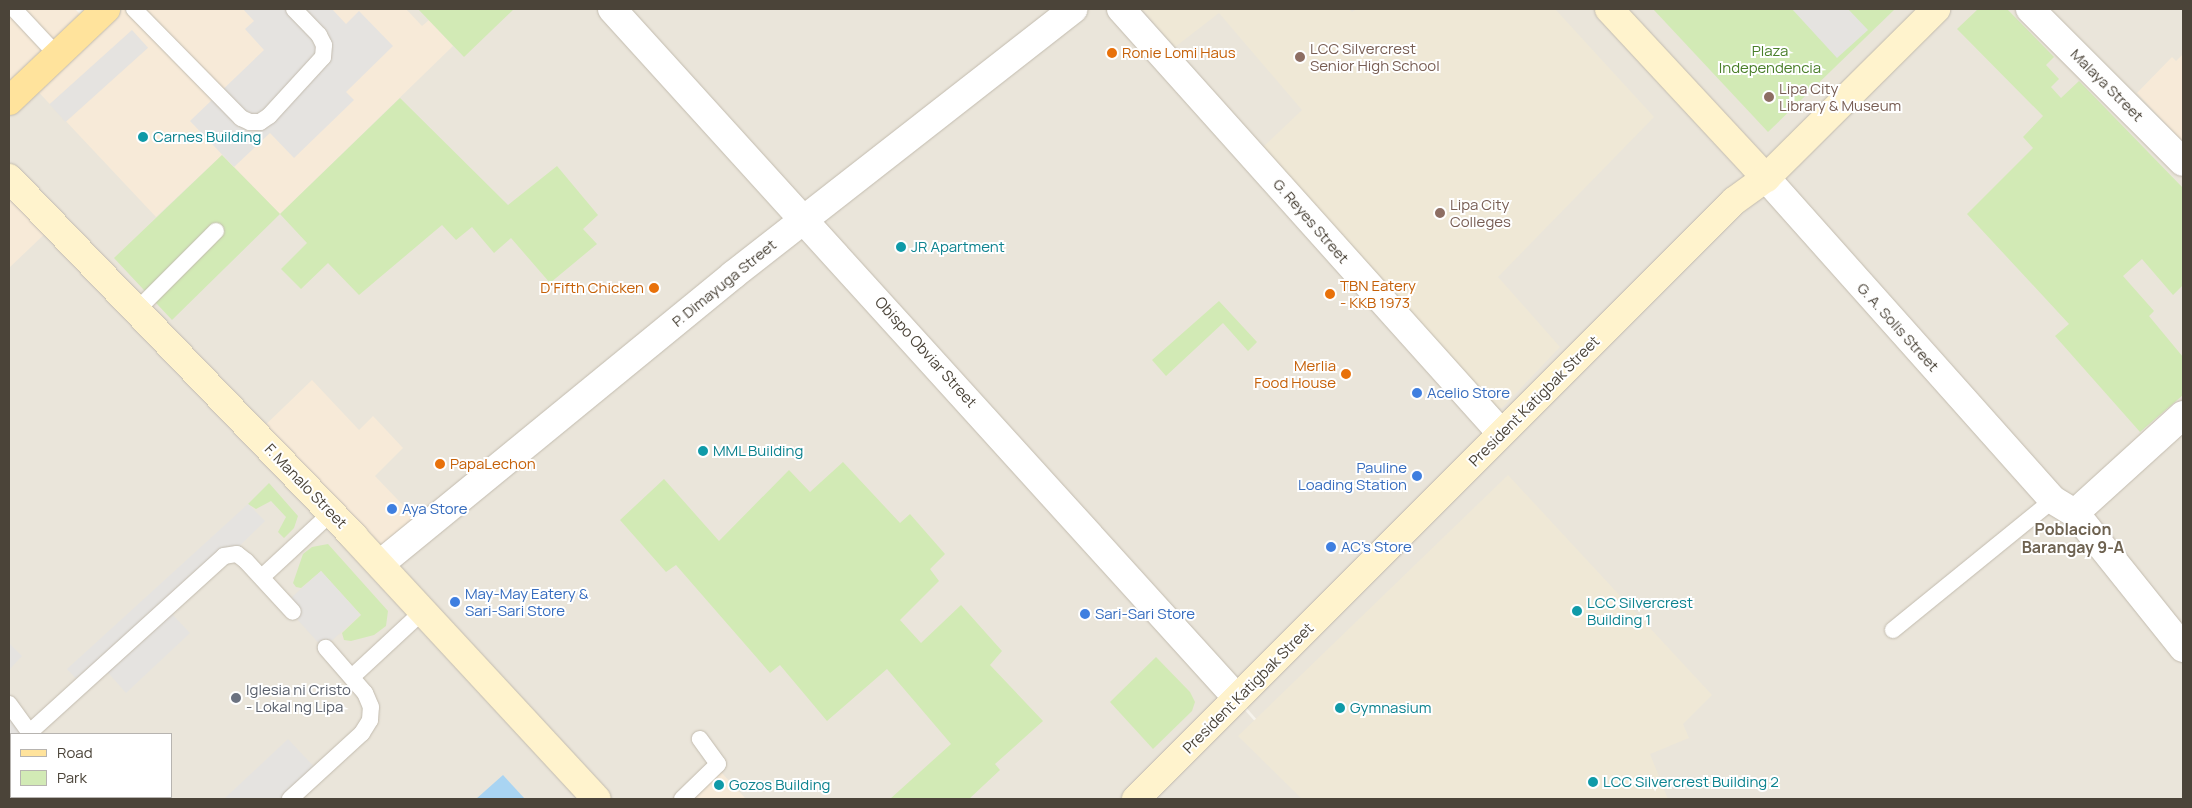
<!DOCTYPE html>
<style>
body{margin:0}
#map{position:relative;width:2192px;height:808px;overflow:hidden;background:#f6f3ec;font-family:Manrope,sans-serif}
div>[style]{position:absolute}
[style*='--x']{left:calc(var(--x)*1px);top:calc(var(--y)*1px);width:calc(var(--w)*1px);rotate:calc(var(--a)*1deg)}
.residential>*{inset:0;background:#eae5da}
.commercial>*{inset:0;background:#f7ead8}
.education>*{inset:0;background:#efe8d6}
.green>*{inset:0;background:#d2eab5}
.parking>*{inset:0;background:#e5e3e0;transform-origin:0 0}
.water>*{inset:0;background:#a9d4f2}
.roads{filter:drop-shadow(0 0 1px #c2bbae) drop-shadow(0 0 1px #c2bbae)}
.lane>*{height:16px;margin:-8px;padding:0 8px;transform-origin:8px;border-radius:8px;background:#fff}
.street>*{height:28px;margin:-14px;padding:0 14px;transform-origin:14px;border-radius:14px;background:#fff}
.secondary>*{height:28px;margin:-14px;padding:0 14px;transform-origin:14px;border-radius:14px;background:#fff3cd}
.primary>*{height:28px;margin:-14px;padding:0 14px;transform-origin:14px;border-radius:14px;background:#ffe39c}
.dots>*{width:14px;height:14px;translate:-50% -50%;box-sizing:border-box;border:2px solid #fff;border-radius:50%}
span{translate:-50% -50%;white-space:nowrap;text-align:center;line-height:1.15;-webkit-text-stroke:4px #fff;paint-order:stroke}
.education-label{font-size:15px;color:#785e54}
.left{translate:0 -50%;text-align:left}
.park-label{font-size:15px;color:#4a7f2a}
.food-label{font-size:15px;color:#c56008}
.right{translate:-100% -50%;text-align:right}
.street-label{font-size:15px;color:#4b4439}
.culture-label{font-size:15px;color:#0d838f}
.shop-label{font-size:15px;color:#366cbe}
.worship-label{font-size:15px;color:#5b616d}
.neighbourhood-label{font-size:16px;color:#6e6250;font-weight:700}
.frame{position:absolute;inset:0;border:10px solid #4b4439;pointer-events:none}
.legend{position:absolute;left:10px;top:733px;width:162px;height:65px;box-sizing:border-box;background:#fff;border:1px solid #b7b4b0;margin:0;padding:6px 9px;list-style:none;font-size:15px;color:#4b4439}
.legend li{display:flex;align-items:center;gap:10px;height:25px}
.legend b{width:25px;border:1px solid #b7b4b0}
</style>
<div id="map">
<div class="residential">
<i style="clip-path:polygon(evenodd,107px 9px,611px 9px,1325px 799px,9px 799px,9px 103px,107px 9px,11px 734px,171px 734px,171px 797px,11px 797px,11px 734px)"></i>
<i style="clip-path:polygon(613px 9px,1935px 9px,1237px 697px)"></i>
<i style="clip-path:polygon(1938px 9px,2183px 9px,2183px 799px,1326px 799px,1238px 698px)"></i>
</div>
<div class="commercial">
<i style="clip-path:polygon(9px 9px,75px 9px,89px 23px,9px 99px)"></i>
<i style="clip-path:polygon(108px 9px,406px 9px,422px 26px,429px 20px,453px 46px,280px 214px,222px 155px,156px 217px,30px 83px)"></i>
<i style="clip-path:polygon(2183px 54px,2183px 142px,2137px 93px,2172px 57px,2176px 61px)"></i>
<i style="clip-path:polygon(9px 180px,52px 227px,9px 268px)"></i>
<i style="clip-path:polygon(312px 380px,359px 430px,373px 416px,403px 448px,375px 476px,421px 524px,381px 561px,257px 433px)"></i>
<i style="clip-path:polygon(720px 771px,746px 799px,690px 799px)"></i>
</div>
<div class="education">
<i style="clip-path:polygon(1142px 9px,1349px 9px,1352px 12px,1357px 9px,1555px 9px,1654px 117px,1498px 277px,1560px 347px,1502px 408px,1496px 408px,1262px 148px,1302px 110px,1219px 13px,1175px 47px)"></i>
<i style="clip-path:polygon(1508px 475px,1712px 695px,1683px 724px,1689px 738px,1650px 754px,1668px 799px,1302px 799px,1238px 736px)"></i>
</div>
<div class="green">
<i style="clip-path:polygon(418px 9px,514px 9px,464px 57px)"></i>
<i style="clip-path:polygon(1653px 9px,1895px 9px,1768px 132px)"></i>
<i style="clip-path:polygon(1978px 9px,2007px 9px,2054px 57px,2046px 65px,2059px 79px,2051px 87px,2061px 98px,2079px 81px,2183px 188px,2183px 285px,2173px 295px,2142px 259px,2123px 276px,2154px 311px,2149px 316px,2183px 357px,2183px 395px,2140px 432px,2055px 336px,2069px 324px,1967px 214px,2033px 148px,2023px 137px,2043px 116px,1957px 29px)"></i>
<i style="clip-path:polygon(400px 98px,508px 205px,557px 166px,598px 215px,583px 229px,597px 244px,550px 283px,511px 238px,494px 253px,472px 227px,456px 240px,442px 225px,359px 295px,328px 263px,301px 289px,281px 269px,307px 243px,280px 214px,172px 320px,114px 258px,222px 155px,280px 214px)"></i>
<i style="clip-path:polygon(1219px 301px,1257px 342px,1248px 351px,1223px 323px,1166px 376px,1152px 360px)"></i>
<i style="clip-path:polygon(843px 462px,900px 523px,910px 514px,945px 554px,930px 569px,939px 581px,900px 620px,921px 643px,961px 605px,1002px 651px,990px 665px,1043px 721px,995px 764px,1000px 770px,969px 799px,890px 799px,951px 744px,887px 669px,827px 721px,780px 665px,770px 673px,676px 565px,666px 572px,620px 520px,664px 479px,719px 541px,789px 470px,810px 492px)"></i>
<i style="clip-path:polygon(269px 483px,298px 516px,294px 528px,284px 538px,278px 532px,286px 517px,271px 501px,256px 509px,248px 504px)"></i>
<i style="clip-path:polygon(328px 544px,388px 611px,386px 626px,374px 635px,351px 641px,344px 640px,342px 633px,361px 615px,321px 571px,301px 588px,296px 587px,293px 583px,303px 554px,312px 547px)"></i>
<i style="clip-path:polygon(1156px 657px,1190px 692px,1195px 702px,1192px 711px,1153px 749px,1110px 702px)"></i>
</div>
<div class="parking">
<i style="clip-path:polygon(243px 9px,332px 9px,346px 24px,359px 11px,393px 46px,346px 92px,354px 100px,294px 158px,270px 133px,234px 167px,190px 121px,264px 50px,245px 29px,254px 21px)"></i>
<i style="clip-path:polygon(1792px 9px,1848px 9px,1868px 30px,1837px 58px)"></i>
<i style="left:132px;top:30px;width:24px;height:111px;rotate:48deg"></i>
<i style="clip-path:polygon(248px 504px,265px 521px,171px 613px,190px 633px,126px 693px,103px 667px,82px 685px,67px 669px)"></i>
<i style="left:321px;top:571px;width:59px;height:50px;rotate:48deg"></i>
<i style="clip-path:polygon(9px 643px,22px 656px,9px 670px)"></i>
<i style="clip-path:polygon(9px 704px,31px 734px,11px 734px,9px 763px)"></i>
<i style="clip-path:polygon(288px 739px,319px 772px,290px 799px,224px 799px)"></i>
</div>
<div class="water">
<i style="clip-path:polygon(503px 775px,525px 799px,476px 799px)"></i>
</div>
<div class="roads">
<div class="lane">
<i style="--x:14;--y:9;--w:63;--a:46.9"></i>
<i style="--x:134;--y:9;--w:153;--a:45.5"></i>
<i style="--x:241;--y:118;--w:10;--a:24"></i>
<i style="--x:250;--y:122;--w:10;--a:0"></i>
<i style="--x:260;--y:122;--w:11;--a:-34"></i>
<i style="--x:269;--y:116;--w:80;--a:-47.5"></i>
<i style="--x:323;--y:57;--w:12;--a:-85"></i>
<i style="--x:324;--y:45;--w:11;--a:-117"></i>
<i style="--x:319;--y:35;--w:36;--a:-134"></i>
<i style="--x:136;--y:311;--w:113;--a:-45"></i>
<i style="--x:262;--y:577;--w:94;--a:-42.8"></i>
<i style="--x:1893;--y:630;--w:206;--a:-39.1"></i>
<i style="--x:352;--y:677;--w:97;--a:-42.9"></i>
<i style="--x:9;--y:704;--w:37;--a:54"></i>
<i style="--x:30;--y:732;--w:262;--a:-42.2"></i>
<i style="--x:224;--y:556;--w:13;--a:-9"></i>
<i style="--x:237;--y:554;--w:11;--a:38"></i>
<i style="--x:246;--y:561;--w:69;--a:47.3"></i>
<i style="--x:89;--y:797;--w:4;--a:34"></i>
<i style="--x:290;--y:799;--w:98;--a:-42.5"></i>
<i style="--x:362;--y:733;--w:15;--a:-58"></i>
<i style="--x:370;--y:720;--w:13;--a:-86"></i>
<i style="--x:371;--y:707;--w:15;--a:-113"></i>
<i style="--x:365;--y:693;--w:60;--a:-130.9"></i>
<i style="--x:682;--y:799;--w:50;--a:-44.2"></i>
<i style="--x:718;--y:764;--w:31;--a:-126"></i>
</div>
<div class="street">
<i style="--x:612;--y:9;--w:930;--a:47.79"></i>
<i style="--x:1121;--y:9;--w:569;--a:48.13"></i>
<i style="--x:2030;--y:9;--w:216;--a:45"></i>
<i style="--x:1766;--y:178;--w:431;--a:48.3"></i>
<i style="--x:2053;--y:500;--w:26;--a:31"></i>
<i style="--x:2075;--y:513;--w:173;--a:51.3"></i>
<i style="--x:2075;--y:513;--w:146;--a:-42.2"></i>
<i style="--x:380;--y:564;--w:456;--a:-39.3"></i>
<i style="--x:733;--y:275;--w:432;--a:-38"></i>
</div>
<div class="secondary">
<i style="--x:1609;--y:9;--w:231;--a:47.1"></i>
<i style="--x:9;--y:178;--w:498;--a:46.1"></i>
<i style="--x:354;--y:537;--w:357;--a:47.2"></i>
<i style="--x:1136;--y:799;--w:846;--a:-45"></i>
<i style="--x:1734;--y:201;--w:39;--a:-36"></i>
<i style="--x:1766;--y:178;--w:240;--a:-44.8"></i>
</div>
<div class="primary">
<i style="--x:9;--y:101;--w:134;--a:-43.5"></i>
</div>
</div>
<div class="dots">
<i style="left:1112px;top:53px;background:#e8710a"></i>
<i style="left:1300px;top:57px;background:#8d6e63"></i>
<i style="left:1769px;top:97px;background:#8d6e63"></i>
<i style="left:143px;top:137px;background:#0f9aa8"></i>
<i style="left:1440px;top:213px;background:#8d6e63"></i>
<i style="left:901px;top:247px;background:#0f9aa8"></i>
<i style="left:654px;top:288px;background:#e8710a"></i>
<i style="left:1330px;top:294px;background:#e8710a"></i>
<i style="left:1346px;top:374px;background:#e8710a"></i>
<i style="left:1417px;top:393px;background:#3f7fe0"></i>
<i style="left:703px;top:451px;background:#0f9aa8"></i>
<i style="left:440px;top:464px;background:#e8710a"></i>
<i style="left:1417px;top:476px;background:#3f7fe0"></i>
<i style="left:392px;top:509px;background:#3f7fe0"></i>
<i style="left:1331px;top:547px;background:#3f7fe0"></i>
<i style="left:455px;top:602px;background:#3f7fe0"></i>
<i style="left:1577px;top:611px;background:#0f9aa8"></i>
<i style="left:1085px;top:614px;background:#3f7fe0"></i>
<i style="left:236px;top:698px;background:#6b7280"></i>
<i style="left:1340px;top:708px;background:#0f9aa8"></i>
<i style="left:1593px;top:782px;background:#0f9aa8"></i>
<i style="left:719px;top:785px;background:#0f9aa8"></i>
</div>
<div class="education-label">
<span class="left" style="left:1310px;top:57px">LCC Silvercrest<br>Senior High School</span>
<span class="left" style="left:1779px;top:97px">Lipa City<br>Library &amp; Museum</span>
<span class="left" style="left:1450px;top:213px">Lipa City<br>Colleges</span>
</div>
<div class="park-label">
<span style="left:1770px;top:59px">Plaza<br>Independencia</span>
</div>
<div class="food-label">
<span class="left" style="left:1122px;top:53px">Ronie Lomi Haus</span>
<span class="left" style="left:1340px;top:294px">TBN Eatery<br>- KKB 1973</span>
<span class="right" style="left:644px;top:288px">D'Fifth Chicken</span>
<span class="right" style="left:1336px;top:374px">Merlia<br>Food House</span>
<span class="left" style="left:450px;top:464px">PapaLechon</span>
</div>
<div class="street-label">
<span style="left:2107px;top:85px;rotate:45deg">Malaya Street</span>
<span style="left:1311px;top:221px;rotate:49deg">G. Reyes Street</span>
<span style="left:724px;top:283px;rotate:-39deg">P. Dimayuga Street</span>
<span style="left:1898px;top:327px;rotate:48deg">G. A. Solis Street</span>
<span style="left:926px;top:352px;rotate:48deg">Obispo Obviar Street</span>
<span style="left:1534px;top:401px;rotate:-45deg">President Katigbak Street</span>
<span style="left:306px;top:486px;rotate:46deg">F. Manalo Street</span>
<span style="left:1248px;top:688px;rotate:-45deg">President Katigbak Street</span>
</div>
<div class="culture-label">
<span class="left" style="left:153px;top:137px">Carnes Building</span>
<span class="left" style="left:911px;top:247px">JR Apartment</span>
<span class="left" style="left:713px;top:451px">MML Building</span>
<span class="left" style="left:1587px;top:611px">LCC Silvercrest<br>Building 1</span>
<span class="left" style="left:1350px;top:708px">Gymnasium</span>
<span class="left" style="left:1603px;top:782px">LCC Silvercrest Building 2</span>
<span class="left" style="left:729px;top:785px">Gozos Building</span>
</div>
<div class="shop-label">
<span class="left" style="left:1427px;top:393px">Acelio Store</span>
<span class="right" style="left:1407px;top:476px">Pauline<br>Loading Station</span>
<span class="left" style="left:402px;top:509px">Aya Store</span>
<span class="left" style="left:1341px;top:547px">AC's Store</span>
<span class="left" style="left:465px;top:602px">May-May Eatery &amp;<br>Sari-Sari Store</span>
<span class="left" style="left:1095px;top:614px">Sari-Sari Store</span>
</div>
<div class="worship-label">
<span class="left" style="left:246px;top:698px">Iglesia ni Cristo<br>- Lokal ng Lipa</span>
</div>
<div class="neighbourhood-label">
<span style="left:2073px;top:538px">Poblacion<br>Barangay 9-A</span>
</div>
<div class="frame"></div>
<ul class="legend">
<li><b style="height:6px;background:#ffe39c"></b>Road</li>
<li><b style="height:14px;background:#d2eab5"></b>Park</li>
</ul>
</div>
